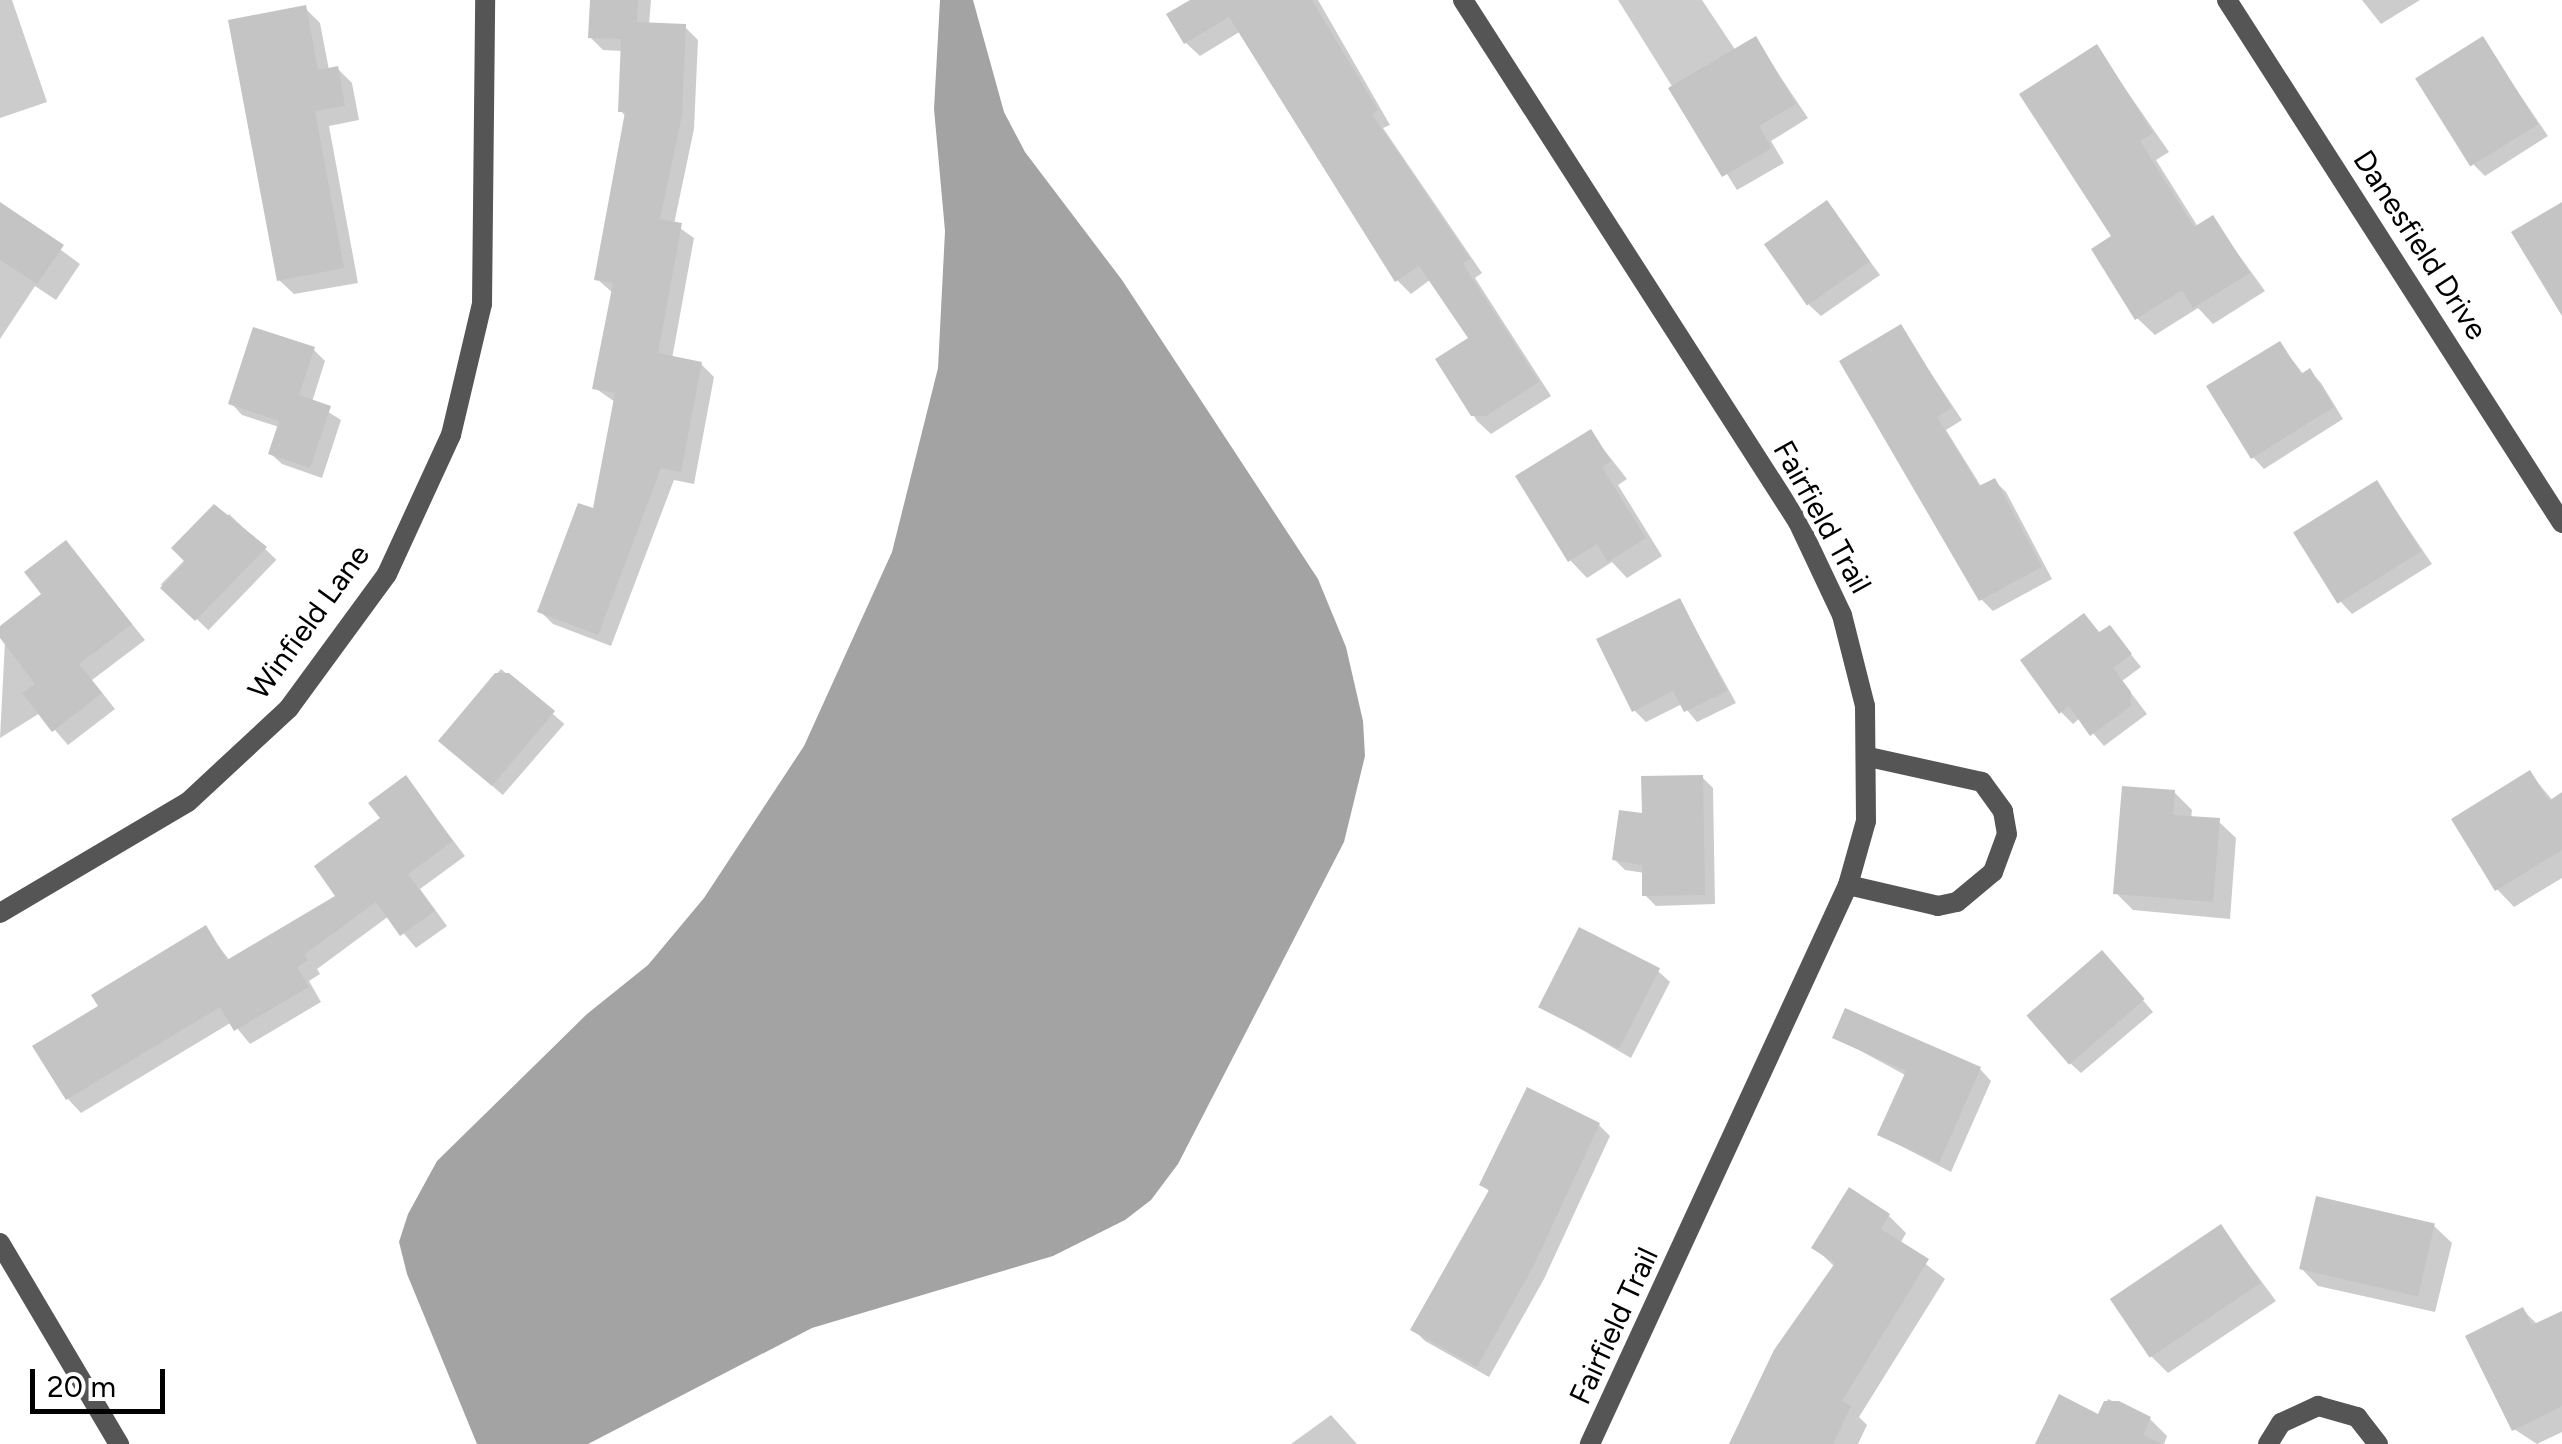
<!DOCTYPE html>
<style>
body{margin:0}
#map{position:relative;width:2562px;height:1444px;overflow:hidden;background:#fff;font-family:Figtree,sans-serif}
div>[style]{position:absolute}
[style*='--x']{left:calc(var(--x)*1px);top:calc(var(--y)*1px);width:calc(var(--w)*1px);rotate:calc(var(--a)*1deg)}
.water>*{inset:0;background:#a3a3a3}
.shadow>*{inset:0;background:#0003;transform-origin:0 0}
.building>*{inset:0;background:#c4c4c4;transform-origin:0 0}
.minor>*{height:20px;margin:-10px;padding:0 10px;transform-origin:10px;border-radius:10px;background:#555}
.tertiary>*{height:20px;margin:-10px;padding:0 10px;transform-origin:10px;border-radius:10px;background:#555}
span{translate:-50% -50%;white-space:nowrap;text-align:center;line-height:1.15;-webkit-text-stroke:10px #fff;paint-order:stroke}
.street-label{font-size:30px;color:#000}
.scale{position:absolute;left:30px;top:1369px;width:135px;height:45px;box-sizing:border-box;border:5px solid #000;border-top:0;padding-left:12px;font-size:30px;line-height:35px;white-space:nowrap;color:#000;-webkit-text-stroke:8px #fff;paint-order:stroke}
</style>
<div id="map">
<div class="water">
<i style="clip-path:polygon(940px 0,973px 0,1004px 112px,1025px 152px,1122px 280px,1318px 579px,1346px 647px,1363px 721px,1365px 756px,1344px 842px,1178px 1164px,1151px 1200px,1125px 1220px,1053px 1256px,812px 1328px,588px 1444px,477px 1444px,407px 1274px,399px 1242px,408px 1214px,437px 1161px,587px 1014px,648px 965px,704px 898px,804px 746px,892px 552px,938px 368px,945px 231px,934px 109px)"></i>
</div>
<div class="shadow">
<i style="clip-path:polygon(0 0,12px 0,47px 102px,0 118px)"></i>
<i style="clip-path:polygon(593px 0,651px 0,649px 25px,685px 27px,698px 40px,694px 129px,674px 224px,694px 238px,672px 359px,701px 364px,714px 377px,694px 484px,674px 480px,611px 646px,553px 624px,540px 611px,595px 511px,615px 402px,595px 388px,613px 293px,597px 279px,626px 117px,621px 111px,623px 51px,603px 50px,590px 37px)"></i>
<i style="clip-path:polygon(1195px 0,1318px 0,1390px 125px,1383px 128px,1482px 273px,1475px 278px,1551px 396px,1491px 434px,1477px 421px,1439px 359px,1472px 338px,1431px 279px,1411px 294px,1397px 280px,1241px 31px,1200px 56px,1186px 43px,1169px 15px)"></i>
<i style="clip-path:polygon(1618px 0,1702px 0,1736px 51px,1755px 39px,1808px 118px,1771px 141px,1784px 163px,1737px 190px)"></i>
<i style="clip-path:polygon(2362px 0,2420px 0,2381px 24px)"></i>
<i style="clip-path:polygon(305px 8px,320px 23px,329px 70px,337px 68px,352px 83px,359px 120px,329px 126px,358px 283px,294px 294px,279px 280px)"></i>
<i style="clip-path:polygon(2482px 39px,2548px 136px,2485px 176px,2474px 165px)"></i>
<i style="clip-path:polygon(2097px 48px,2169px 152px,2156px 160px,2198px 227px,2212px 218px,2265px 291px,2213px 324px,2198px 308px,2155px 335px,2137px 318px,2114px 237px)"></i>
<i style="clip-path:polygon(1827px 203px,1880px 275px,1821px 316px,1809px 305px)"></i>
<i style="clip-path:polygon(0 205px,80px 264px,56px 300px,35px 286px,0 339px)"></i>
<i style="clip-path:polygon(1900px 327px,1962px 420px,1946px 430px,1982px 488px,1995px 481px,2006px 492px,2052px 579px,1993px 611px,1981px 599px)"></i>
<i style="clip-path:polygon(2280px 344px,2304px 375px,2310px 371px,2321px 383px,2343px 419px,2264px 469px,2253px 457px)"></i>
<i style="clip-path:polygon(314px 350px,325px 361px,312px 402px,341px 420px,322px 478px,282px 464px,270px 453px,279px 427px,242px 415px,231px 403px)"></i>
<i style="clip-path:polygon(1590px 432px,1627px 479px,1618px 485px,1662px 556px,1627px 578px,1612px 562px,1587px 578px,1570px 560px)"></i>
<i style="clip-path:polygon(2377px 483px,2432px 564px,2352px 614px,2341px 602px)"></i>
<i style="left:229px;top:514px;width:66px;height:98px;rotate:44deg"></i>
<i style="clip-path:polygon(66px 543px,145px 640px,92px 680px,115px 709px,68px 745px,40px 713px,0 738px,5px 641px,0 630px,45px 595px)"></i>
<i style="clip-path:polygon(1680px 601px,1736px 703px,1697px 722px,1682px 704px,1646px 722px,1634px 710px)"></i>
<i style="clip-path:polygon(2110px 628px,2141px 667px,2122px 681px,2147px 714px,2104px 746px,2080px 718px,2073px 724px,2061px 712px,2100px 634px)"></i>
<i style="left:501px;top:669px;width:84px;height:94px;rotate:41deg"></i>
<i style="clip-path:polygon(2530px 773px,2553px 801px,2562px 795px,2562px 878px,2514px 907px,2497px 889px)"></i>
<i style="clip-path:polygon(1702px 777px,1713px 788px,1715px 904px,1656px 906px,1645px 895px,1645px 873px,1625px 870px,1614px 859px,1644px 816px)"></i>
<i style="clip-path:polygon(406px 779px,465px 856px,420px 889px,447px 926px,416px 948px,389px 916px,317px 969px,320px 974px,309px 981px,321px 1002px,250px 1044px,232px 1022px,81px 1113px,68px 1099px,101px 1007px,205px 928px,230px 961px,339px 897px)"></i>
<i style="clip-path:polygon(2174px 792px,2192px 810px,2191px 819px,2218px 821px,2236px 838px,2230px 919px,2133px 910px,2116px 893px)"></i>
<i style="clip-path:polygon(2113px 965px,2153px 1012px,2081px 1073px,2069px 1062px)"></i>
<i style="clip-path:polygon(1658px 971px,1670px 982px,1631px 1058px,1541px 1006px)"></i>
<i style="clip-path:polygon(1835px 1037px,1980px 1069px,1991px 1081px,1951px 1172px,1880px 1135px,1907px 1076px)"></i>
<i style="clip-path:polygon(1599px 1125px,1610px 1136px,1544px 1279px,1489px 1377px,1425px 1341px,1413px 1329px,1490px 1192px,1482px 1184px)"></i>
<i style="clip-path:polygon(1889px 1216px,1906px 1233px,1900px 1244px,1945px 1279px,1859px 1417px,1867px 1425px,1858px 1444px,1732px 1444px,1835px 1267px,1814px 1247px)"></i>
<i style="clip-path:polygon(2434px 1226px,2452px 1243px,2435px 1312px,2318px 1286px,2301px 1268px)"></i>
<i style="clip-path:polygon(2221px 1227px,2276px 1301px,2168px 1373px,2151px 1356px)"></i>
<i style="clip-path:polygon(2523px 1310px,2538px 1325px,2562px 1315px,2562px 1432px,2537px 1444px,2514px 1429px)"></i>
<i style="clip-path:polygon(2108px 1399px,2150px 1419px,2167px 1436px,2164px 1444px,2038px 1444px,2100px 1417px)"></i>
<i style="clip-path:polygon(1331px 1415px,1357px 1444px,1291px 1444px)"></i>
</div>
<div class="building">
<i style="clip-path:polygon(590px 0,638px 0,637px 22px,686px 24px,682px 115px,660px 219px,682px 223px,658px 353px,702px 362px,681px 472px,661px 468px,598px 635px,537px 612px,578px 503px,593px 508px,615px 393px,592px 389px,613px 283px,594px 280px,625px 112px,618px 112px,621px 39px,588px 38px)"></i>
<i style="clip-path:polygon(1190px 0,1312px 0,1378px 110px,1372px 114px,1470px 259px,1463px 264px,1539px 382px,1486px 416px,1471px 416px,1435px 359px,1468px 338px,1419px 266px,1395px 282px,1229px 17px,1184px 44px,1166px 14px)"></i>
<i style="clip-path:polygon(306px 5px,318px 70px,338px 66px,345px 106px,315px 111px,344px 268px,277px 281px,228px 20px)"></i>
<i style="clip-path:polygon(1756px 36px,1796px 104px,1759px 126px,1772px 148px,1722px 177px,1668px 88px)"></i>
<i style="left:2483px;top:36px;width:104px;height:80px;rotate:58deg"></i>
<i style="clip-path:polygon(2097px 44px,2153px 133px,2140px 141px,2194px 227px,2213px 215px,2250px 273px,2193px 308px,2182px 290px,2135px 320px,2091px 249px,2111px 236px,2019px 94px)"></i>
<i style="left:1827px;top:200px;width:75px;height:77px;rotate:55deg"></i>
<i style="clip-path:polygon(0 202px,64px 245px,37px 284px,0 260px)"></i>
<i style="clip-path:polygon(2562px 202px,2562px 316px,2511px 232px)"></i>
<i style="clip-path:polygon(1901px 324px,1952px 408px,1937px 417px,1979px 486px,1995px 478px,2042px 567px,1979px 601px,1839px 361px)"></i>
<i style="clip-path:polygon(253px 327px,315px 347px,299px 395px,331px 406px,310px 468px,268px 454px,279px 421px,228px 404px)"></i>
<i style="clip-path:polygon(2280px 341px,2301px 374px,2310px 368px,2334px 407px,2251px 459px,2206px 386px)"></i>
<i style="clip-path:polygon(1591px 429px,1611px 461px,1602px 467px,1646px 538px,1608px 562px,1597px 544px,1568px 562px,1515px 476px)"></i>
<i style="left:2377px;top:480px;width:84px;height:99px;rotate:58deg"></i>
<i style="clip-path:polygon(214px 504px,267px 547px,195px 621px,160px 588px,185px 562px,171px 548px)"></i>
<i style="clip-path:polygon(66px 540px,132px 624px,79px 664px,102px 693px,52px 732px,22px 693px,35px 684px,0 638px,0 626px,41px 594px,24px 572px)"></i>
<i style="clip-path:polygon(1680px 598px,1727px 691px,1684px 712px,1673px 691px,1632px 712px,1596px 639px)"></i>
<i style="clip-path:polygon(2084px 613px,2099px 632px,2110px 625px,2132px 654px,2113px 668px,2131px 692px,2131px 706px,2090px 736px,2069px 706px,2059px 714px,2020px 660px)"></i>
<i style="clip-path:polygon(495px 673px,509px 673px,555px 711px,492px 786px,438px 741px)"></i>
<i style="clip-path:polygon(2530px 770px,2549px 801px,2562px 792px,2562px 850px,2495px 891px,2451px 819px)"></i>
<i style="clip-path:polygon(406px 775px,453px 841px,408px 874px,435px 911px,400px 936px,376px 902px,305px 954px,308px 960px,297px 967px,309px 987px,234px 1031px,220px 1007px,66px 1100px,32px 1046px,98px 1006px,91px 995px,206px 925px,227px 960px,335px 896px,314px 866px,380px 818px,368px 803px)"></i>
<i style="clip-path:polygon(1703px 775px,1705px 895px,1642px 896px,1642px 865px,1612px 860px,1619px 810px,1642px 813px,1641px 776px)"></i>
<i style="clip-path:polygon(2122px 786px,2175px 790px,2173px 815px,2220px 818px,2213px 902px,2113px 894px)"></i>
<i style="left:1579px;top:927px;width:91px;height:90px;rotate:27deg"></i>
<i style="left:2102px;top:950px;width:65px;height:100px;rotate:49deg"></i>
<i style="clip-path:polygon(1845px 1008px,1981px 1067px,1939px 1163px,1877px 1135px,1906px 1071px,1832px 1038px)"></i>
<i style="clip-path:polygon(1527px 1087px,1600px 1123px,1533px 1267px,1477px 1367px,1410px 1330px,1489px 1190px,1479px 1185px)"></i>
<i style="clip-path:polygon(1849px 1187px,1890px 1214px,1881px 1229px,1929px 1259px,1842px 1401px,1851px 1406px,1833px 1444px,1729px 1444px,1774px 1350px,1835px 1263px,1811px 1248px)"></i>
<i style="left:2316px;top:1196px;width:122px;height:75px;rotate:13deg"></i>
<i style="left:2221px;top:1224px;width:71px;height:134px;rotate:56deg"></i>
<i style="clip-path:polygon(2523px 1307px,2532px 1325px,2562px 1311px,2562px 1406px,2512px 1431px,2465px 1336px)"></i>
<i style="clip-path:polygon(2059px 1394px,2098px 1414px,2104px 1401px,2119px 1401px,2151px 1417px,2143px 1435px,2162px 1444px,2035px 1444px)"></i>
</div>
<div class="minor">
<i style="--x:1463;--y:0;--w:620;--a:57.31"></i>
<i style="--x:1798;--y:522;--w:103;--a:64.7"></i>
<i style="--x:1842;--y:615;--w:94;--a:75.8"></i>
<i style="--x:1865;--y:706;--w:115;--a:89.5"></i>
<i style="--x:1866;--y:821;--w:66;--a:105.7"></i>
<i style="--x:1848;--y:885;--w:616;--a:114.78"></i>
<i style="--x:2227;--y:0;--w:621;--a:57.36"></i>
<i style="--x:1848;--y:885;--w:92;--a:13.1"></i>
<i style="--x:1938;--y:906;--w:19;--a:-12"></i>
<i style="--x:1957;--y:902;--w:47;--a:-39.8"></i>
<i style="--x:1993;--y:872;--w:40;--a:-69.8"></i>
<i style="--x:2007;--y:834;--w:23;--a:-100"></i>
<i style="--x:2003;--y:811;--w:36;--a:-126"></i>
<i style="--x:1982;--y:782;--w:116;--a:-167.5"></i>
<i style="--x:0;--y:913;--w:218;--a:-30.6"></i>
<i style="--x:188;--y:802;--w:138;--a:-42.9"></i>
<i style="--x:289;--y:708;--w:166;--a:-53.8"></i>
<i style="--x:387;--y:574;--w:153;--a:-65.3"></i>
<i style="--x:451;--y:435;--w:135;--a:-76.7"></i>
<i style="--x:482;--y:304;--w:304;--a:-89.4"></i>
<i style="--x:2268;--y:1444;--w:25;--a:-58"></i>
<i style="--x:2281;--y:1423;--w:41;--a:-24.7"></i>
<i style="--x:2318;--y:1406;--w:41;--a:15.8"></i>
<i style="--x:2357;--y:1417;--w:34;--a:52"></i>
</div>
<div class="tertiary">
<i style="--x:0;--y:1243;--w:234;--a:59.4"></i>
</div>
<div class="street-label">
<span style="left:2420px;top:245px;rotate:57deg">Danesfield Drive</span>
<span style="left:1822px;top:517px;rotate:61deg">Fairfield Trail</span>
<span style="left:309px;top:622px;rotate:-54deg">Winfield Lane</span>
<span style="left:1614px;top:1326px;rotate:-65deg">Fairfield Trail</span>
</div>
<div class="scale">20 m</div>
</div>
